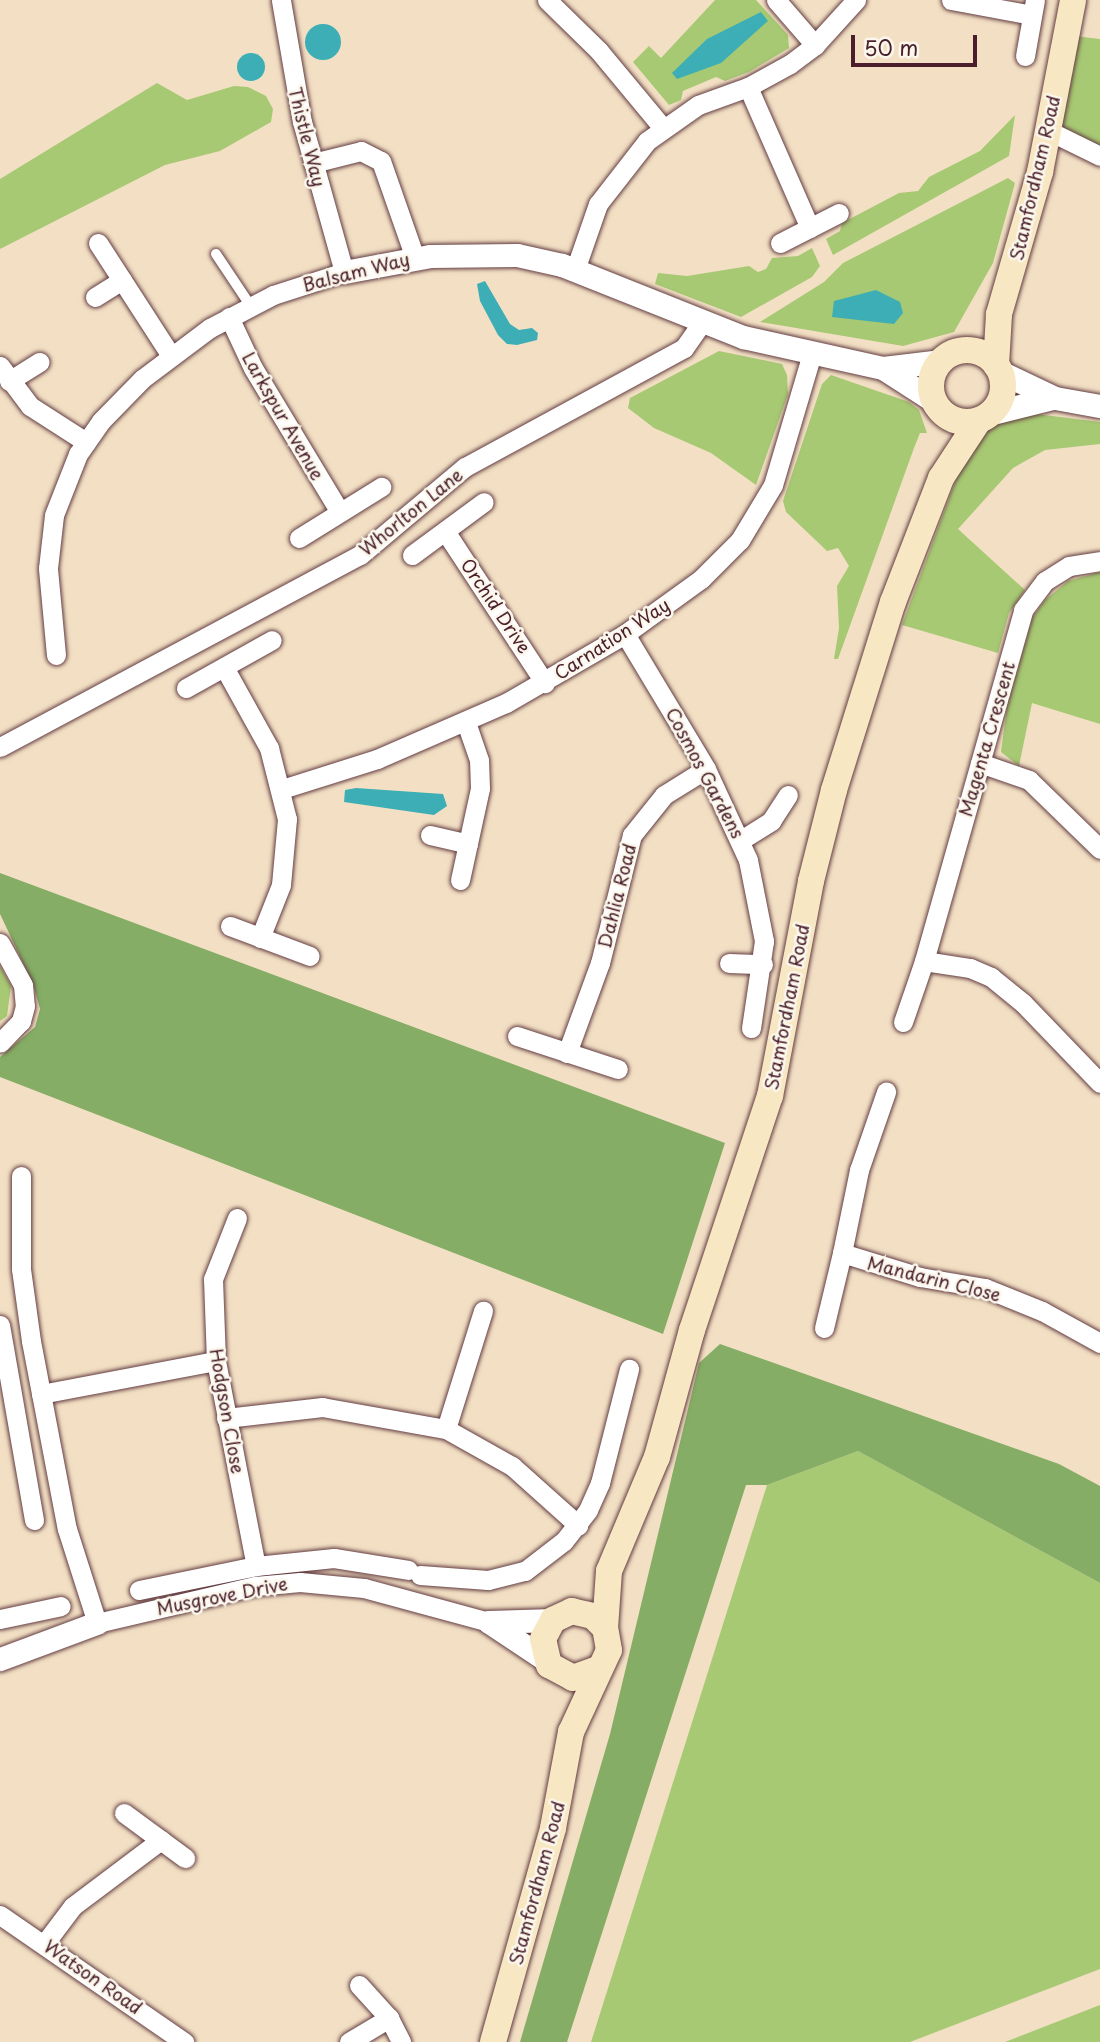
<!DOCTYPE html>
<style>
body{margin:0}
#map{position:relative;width:1100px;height:2042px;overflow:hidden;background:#f3e0c4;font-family:"Playpen Sans",sans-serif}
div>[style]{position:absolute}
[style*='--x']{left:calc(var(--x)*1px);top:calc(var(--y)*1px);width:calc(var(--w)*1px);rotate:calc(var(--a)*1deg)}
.green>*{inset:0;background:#a7c973}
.forest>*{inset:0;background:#85ad65}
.water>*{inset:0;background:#3daeb5}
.round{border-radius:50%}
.roads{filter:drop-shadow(0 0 2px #633c42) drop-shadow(0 0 2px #633c42)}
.service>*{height:10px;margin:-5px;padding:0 5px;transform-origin:5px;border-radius:5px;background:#fff}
.minor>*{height:19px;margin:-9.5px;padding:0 9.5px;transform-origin:9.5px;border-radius:9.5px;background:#fff}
.tertiary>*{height:23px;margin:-11.5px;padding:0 11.5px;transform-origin:11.5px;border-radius:11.5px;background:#fff}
.secondary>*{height:26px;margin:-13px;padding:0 13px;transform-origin:13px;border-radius:13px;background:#f7e8c3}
.secondary>.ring{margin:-13px;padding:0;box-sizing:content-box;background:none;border:26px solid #f7e8c3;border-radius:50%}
span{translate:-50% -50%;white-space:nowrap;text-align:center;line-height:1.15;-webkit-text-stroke:5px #fbf7ec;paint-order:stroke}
.street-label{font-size:18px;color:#4a1f2b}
.scale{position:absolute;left:851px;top:35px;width:126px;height:32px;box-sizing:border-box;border:4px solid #4a1f2b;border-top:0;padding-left:9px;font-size:21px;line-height:24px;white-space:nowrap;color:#4a1f2b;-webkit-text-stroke:5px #fbf7ec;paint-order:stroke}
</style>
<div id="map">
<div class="green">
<i style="clip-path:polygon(715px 0,756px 0,788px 35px,789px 48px,749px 72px,725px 81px,716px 77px,683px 91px,681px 100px,669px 105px,633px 62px,649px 46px,661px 58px)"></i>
<i style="clip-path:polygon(1074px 36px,1100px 39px,1100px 150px,1069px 135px,1060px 124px)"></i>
<i style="clip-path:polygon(157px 83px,187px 100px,234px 86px,248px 87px,266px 96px,273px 109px,271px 122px,220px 151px,165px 165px,0 249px,0 179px)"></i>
<i style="clip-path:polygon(1015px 115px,1009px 156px,833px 255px,826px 239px,840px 231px,842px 223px,899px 193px,918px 191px,929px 177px,980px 151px)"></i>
<i style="clip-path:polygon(1008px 178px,1015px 183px,993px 263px,954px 332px,903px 346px,760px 322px,824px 282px,843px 263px)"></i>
<i style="clip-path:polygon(812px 248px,820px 266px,812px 277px,741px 317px,655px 284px,658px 273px,687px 276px,749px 266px,758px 272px,766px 269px,772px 258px,798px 256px)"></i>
<i style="clip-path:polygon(719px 351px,782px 364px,787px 375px,788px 394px,756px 485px,711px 453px,654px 428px,628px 408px,630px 398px)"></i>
<i style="clip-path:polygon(831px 375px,909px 402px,919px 410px,927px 433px,920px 433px,914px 448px,838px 659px,834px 659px,839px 628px,837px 586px,849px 566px,838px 548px,827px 551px,786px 512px,783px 501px,822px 384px)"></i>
<i style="clip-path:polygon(1036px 414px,1100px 422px,1100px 444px,1045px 450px,1013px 468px,958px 529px,1025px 590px,1009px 613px,998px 653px,902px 625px,960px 469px,986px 430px,1015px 416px)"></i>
<i style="clip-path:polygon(1100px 572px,1100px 724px,1032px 703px,1019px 766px,1001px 752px,1007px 707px,1032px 618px,1045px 600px,1068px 581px)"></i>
<i style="clip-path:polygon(0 966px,11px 986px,7px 1016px,0 1021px)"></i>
<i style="clip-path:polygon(858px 1451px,1100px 1583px,1100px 1969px,910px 2042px,591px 2042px,767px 1485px)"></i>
<i style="clip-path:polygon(1100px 2005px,1100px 2042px,1005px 2042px)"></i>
</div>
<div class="forest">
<i style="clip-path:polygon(0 873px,725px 1143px,663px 1334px,0 1077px,0 1057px,35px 1027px,40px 1009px,33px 984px,0 914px)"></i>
<i style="clip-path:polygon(720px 1344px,1059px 1464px,1100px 1486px,1100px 1583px,858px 1451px,767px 1485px,746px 1485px,567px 2042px,520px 2042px,610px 1734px,699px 1363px)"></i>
</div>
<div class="water">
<i style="clip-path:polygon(761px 12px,768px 21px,721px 63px,677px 79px,672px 73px,707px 39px)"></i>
<i class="round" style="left:305px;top:24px;width:36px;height:36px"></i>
<i class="round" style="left:237px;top:53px;width:28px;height:28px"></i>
<i style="clip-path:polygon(485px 281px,510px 324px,519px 330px,532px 328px,538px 333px,537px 340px,517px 345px,507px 344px,498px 335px,480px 301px,477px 284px)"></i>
<i style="clip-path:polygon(876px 290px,900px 302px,903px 313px,894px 324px,832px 317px,834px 301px)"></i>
<i style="clip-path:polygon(356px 788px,443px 794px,447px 806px,434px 815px,344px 802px,345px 790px)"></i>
</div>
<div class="roads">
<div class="service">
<i style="--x:216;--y:254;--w:61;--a:56.3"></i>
</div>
<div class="minor">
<i style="--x:547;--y:0;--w:73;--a:44.4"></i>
<i style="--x:599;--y:51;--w:99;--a:50.3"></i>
<i style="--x:776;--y:0;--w:60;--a:49.1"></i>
<i style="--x:951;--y:0;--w:82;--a:10.5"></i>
<i style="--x:1025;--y:56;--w:57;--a:-79.9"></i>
<i style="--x:748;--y:87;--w:154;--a:66.3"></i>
<i style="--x:1049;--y:131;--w:57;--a:26.1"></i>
<i style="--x:313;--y:163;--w:49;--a:-14"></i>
<i style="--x:361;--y:151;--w:22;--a:27"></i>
<i style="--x:381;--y:161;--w:103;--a:70.7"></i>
<i style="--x:98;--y:243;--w:135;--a:57.1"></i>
<i style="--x:780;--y:243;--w:66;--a:-27"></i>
<i style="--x:575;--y:270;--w:70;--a:-70.8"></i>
<i style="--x:598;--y:204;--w:80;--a:-52.1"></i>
<i style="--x:647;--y:141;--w:62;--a:-35.2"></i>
<i style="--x:698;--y:105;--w:53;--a:-19.8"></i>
<i style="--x:748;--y:87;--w:48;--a:-28.7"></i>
<i style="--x:790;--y:64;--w:31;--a:-37"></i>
<i style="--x:815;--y:45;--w:61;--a:-47.7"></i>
<i style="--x:95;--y:297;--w:32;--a:-32"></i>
<i style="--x:229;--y:317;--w:56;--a:64.8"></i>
<i style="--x:253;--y:368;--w:168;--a:58.9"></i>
<i style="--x:0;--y:366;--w:50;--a:53.1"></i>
<i style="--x:30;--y:406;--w:67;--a:32.7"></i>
<i style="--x:9;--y:381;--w:36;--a:-32"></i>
<i style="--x:445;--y:531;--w:182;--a:56.7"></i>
<i style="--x:299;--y:538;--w:97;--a:-31.9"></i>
<i style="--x:412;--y:555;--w:89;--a:-36.4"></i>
<i style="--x:625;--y:634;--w:157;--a:59"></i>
<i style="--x:706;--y:769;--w:100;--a:65.2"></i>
<i style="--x:748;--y:860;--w:83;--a:78.8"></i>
<i style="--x:764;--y:941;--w:88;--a:98.5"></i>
<i style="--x:56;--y:655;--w:87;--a:-95.3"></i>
<i style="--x:48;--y:568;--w:53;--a:-83.5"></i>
<i style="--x:54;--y:515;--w:66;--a:-68.5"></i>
<i style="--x:78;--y:454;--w:40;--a:-55.1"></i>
<i style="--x:101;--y:421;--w:59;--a:-45.7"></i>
<i style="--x:142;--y:379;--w:85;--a:-36.9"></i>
<i style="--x:210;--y:328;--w:71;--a:-27.6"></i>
<i style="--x:273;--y:295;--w:75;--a:-17.9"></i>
<i style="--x:344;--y:272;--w:156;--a:-105.6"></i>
<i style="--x:302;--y:122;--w:124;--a:-99.8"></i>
<i style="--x:224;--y:667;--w:93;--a:60.9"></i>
<i style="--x:269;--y:748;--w:73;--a:75.8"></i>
<i style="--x:287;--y:819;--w:66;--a:95.2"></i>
<i style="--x:281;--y:885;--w:57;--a:111.6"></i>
<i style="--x:186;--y:688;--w:98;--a:-29.2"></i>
<i style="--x:0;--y:747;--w:408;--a:-28.1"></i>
<i style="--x:360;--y:555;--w:137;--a:-40"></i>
<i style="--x:465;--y:467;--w:249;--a:-28.5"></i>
<i style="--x:684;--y:348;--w:29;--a:-55"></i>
<i style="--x:980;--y:763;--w:52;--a:19.1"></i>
<i style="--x:1029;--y:780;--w:99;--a:44.2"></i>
<i style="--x:282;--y:789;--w:100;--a:-17.5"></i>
<i style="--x:377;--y:759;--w:141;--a:-23.5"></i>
<i style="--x:506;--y:703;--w:138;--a:-30.1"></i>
<i style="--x:625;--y:634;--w:94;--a:-35.9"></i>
<i style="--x:701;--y:579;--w:55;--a:-45"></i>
<i style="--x:740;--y:540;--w:64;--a:-59"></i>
<i style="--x:773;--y:485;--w:138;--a:-73.5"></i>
<i style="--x:430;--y:835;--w:39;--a:13"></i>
<i style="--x:741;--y:840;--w:36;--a:-32"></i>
<i style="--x:771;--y:821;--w:31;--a:-57"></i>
<i style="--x:460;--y:880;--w:94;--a:-77.7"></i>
<i style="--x:480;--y:788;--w:28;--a:-92"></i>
<i style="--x:479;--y:760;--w:39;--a:-109"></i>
<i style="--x:230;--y:926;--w:85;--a:20.6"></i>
<i style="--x:0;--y:943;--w:48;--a:61.3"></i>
<i style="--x:23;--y:985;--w:21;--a:85"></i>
<i style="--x:25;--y:1006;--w:16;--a:105"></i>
<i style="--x:21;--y:1021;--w:30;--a:134"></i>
<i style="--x:924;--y:961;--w:365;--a:-74.2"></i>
<i style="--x:1023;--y:610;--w:36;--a:-53"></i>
<i style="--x:1045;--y:581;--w:28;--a:-32"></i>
<i style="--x:1069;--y:566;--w:31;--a:-9"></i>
<i style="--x:729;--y:963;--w:34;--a:2"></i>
<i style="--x:903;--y:1022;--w:65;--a:-71"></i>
<i style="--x:924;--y:961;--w:47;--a:8.7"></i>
<i style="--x:970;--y:968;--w:23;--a:23"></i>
<i style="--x:991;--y:977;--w:41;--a:39.1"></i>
<i style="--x:1023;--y:1003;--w:111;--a:46.1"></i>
<i style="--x:517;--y:1036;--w:106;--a:18.1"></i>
<i style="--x:567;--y:1053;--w:96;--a:-69.9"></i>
<i style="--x:600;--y:963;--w:132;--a:-76"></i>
<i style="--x:632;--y:835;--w:51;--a:-51.3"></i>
<i style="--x:664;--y:795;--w:49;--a:-31.8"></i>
<i style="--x:21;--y:1176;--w:93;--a:90"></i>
<i style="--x:21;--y:1269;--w:73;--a:82.1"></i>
<i style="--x:31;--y:1341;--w:191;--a:79.2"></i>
<i style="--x:67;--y:1529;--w:99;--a:72.3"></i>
<i style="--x:97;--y:1623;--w:162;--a:-13.2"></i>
<i style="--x:255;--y:1586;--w:45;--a:-5.1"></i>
<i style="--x:300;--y:1582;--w:64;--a:5.4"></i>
<i style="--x:364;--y:1588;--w:130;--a:15.2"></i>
<i style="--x:237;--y:1218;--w:66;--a:111.5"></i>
<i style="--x:213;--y:1279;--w:82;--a:87.9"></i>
<i style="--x:216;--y:1361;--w:209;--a:79"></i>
<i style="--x:842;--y:1253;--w:85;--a:-78.4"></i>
<i style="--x:859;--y:1170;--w:83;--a:-70.9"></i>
<i style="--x:0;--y:1325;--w:198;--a:80.1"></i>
<i style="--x:824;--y:1328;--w:77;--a:-76.5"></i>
<i style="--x:842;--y:1253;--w:82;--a:17.1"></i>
<i style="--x:920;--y:1277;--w:66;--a:9.6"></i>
<i style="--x:985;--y:1288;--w:61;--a:22"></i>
<i style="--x:1042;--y:1311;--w:66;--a:28.9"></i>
<i style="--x:41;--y:1394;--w:178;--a:-10.7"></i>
<i style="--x:226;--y:1418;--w:97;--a:-6.5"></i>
<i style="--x:322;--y:1407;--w:126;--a:10.1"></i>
<i style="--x:446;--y:1429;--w:76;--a:29.3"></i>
<i style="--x:512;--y:1466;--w:89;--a:41.8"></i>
<i style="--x:446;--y:1429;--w:124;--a:-72.6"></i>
<i style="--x:420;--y:1575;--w:68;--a:4.2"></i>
<i style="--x:488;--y:1580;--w:38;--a:-14"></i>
<i style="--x:525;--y:1571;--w:49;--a:-37.6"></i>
<i style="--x:564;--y:1541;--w:39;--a:-52"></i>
<i style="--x:588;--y:1510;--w:30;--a:-66"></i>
<i style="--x:600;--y:1483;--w:118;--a:-75.7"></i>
<i style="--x:139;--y:1590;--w:119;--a:-11.6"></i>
<i style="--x:256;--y:1566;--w:78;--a:-5.9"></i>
<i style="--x:334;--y:1558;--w:75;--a:9.2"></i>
<i style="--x:0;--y:1619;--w:62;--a:-12"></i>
<i style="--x:124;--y:1813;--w:76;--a:36.4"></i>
<i style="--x:0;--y:1915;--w:224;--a:34.6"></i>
<i style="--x:45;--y:1943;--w:46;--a:-52.9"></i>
<i style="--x:73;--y:1906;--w:110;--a:-36.9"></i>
<i style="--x:359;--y:1985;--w:45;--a:47.7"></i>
<i style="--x:389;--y:2018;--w:27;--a:63"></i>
<i style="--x:349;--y:2042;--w:47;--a:-31"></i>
</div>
<div class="tertiary">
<i style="--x:344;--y:272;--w:87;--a:-10.5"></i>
<i style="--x:430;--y:256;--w:87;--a:-0.7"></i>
<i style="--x:517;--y:255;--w:46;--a:12.5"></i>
<i style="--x:562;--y:265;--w:195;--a:21.7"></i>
<i style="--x:743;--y:337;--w:143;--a:12.5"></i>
<i style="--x:883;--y:368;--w:59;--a:-6.8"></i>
<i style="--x:883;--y:368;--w:61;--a:32.9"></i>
<i style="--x:1000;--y:372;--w:61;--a:25.3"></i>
<i style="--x:1055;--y:398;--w:46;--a:10.1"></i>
<i style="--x:992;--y:413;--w:62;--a:-14"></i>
<i style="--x:489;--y:1622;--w:69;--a:33.7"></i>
<i style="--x:489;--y:1622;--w:64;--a:-1.8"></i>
<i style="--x:0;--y:1659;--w:103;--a:-20.4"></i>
</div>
<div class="secondary">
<i class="ring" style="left:931px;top:350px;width:46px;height:46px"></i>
<i style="--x:996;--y:365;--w:51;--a:-86.6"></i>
<i style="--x:999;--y:314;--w:148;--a:-73.9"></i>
<i style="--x:1040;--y:172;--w:175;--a:-79.1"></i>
<i style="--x:605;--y:1628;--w:57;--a:-86"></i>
<i style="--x:609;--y:1571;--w:124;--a:-67.2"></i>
<i style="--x:657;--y:1457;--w:132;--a:-74.6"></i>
<i style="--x:692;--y:1330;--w:247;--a:-71.6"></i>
<i style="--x:770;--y:1096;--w:219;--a:-79.2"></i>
<i style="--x:811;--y:881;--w:94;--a:-75.8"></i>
<i style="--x:834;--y:790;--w:197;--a:-72.6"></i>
<i style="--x:893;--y:602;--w:133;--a:-68.8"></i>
<i style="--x:941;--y:478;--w:69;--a:-56.8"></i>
<i style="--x:493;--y:2042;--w:222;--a:-74.3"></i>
<i style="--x:553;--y:1828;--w:98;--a:-79.4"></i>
<i style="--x:571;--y:1732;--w:90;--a:-65.1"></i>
<i style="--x:609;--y:1650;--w:22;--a:-100"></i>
<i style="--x:605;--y:1628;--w:17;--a:-135"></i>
<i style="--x:593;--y:1616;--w:22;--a:-167"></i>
<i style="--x:572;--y:1611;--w:21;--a:155"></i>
<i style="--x:553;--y:1620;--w:21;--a:118"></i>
<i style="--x:543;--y:1639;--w:27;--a:77"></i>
<i style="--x:549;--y:1665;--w:27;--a:28"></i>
<i style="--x:573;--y:1678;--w:27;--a:-20"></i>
</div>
</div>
<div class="street-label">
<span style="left:307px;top:137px;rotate:76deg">Thistle Way</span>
<span style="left:1035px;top:178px;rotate:-77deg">Stamfordham Road</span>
<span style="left:356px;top:272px;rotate:-14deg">Balsam Way</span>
<span style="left:283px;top:416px;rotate:60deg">Larkspur Avenue</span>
<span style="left:411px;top:512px;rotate:-39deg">Whorlton Lane</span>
<span style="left:496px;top:606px;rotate:56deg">Orchid Drive</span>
<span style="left:612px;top:639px;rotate:-33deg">Carnation Way</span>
<span style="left:987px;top:739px;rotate:-74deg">Magenta Crescent</span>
<span style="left:705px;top:773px;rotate:62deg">Cosmos Gardens</span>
<span style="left:617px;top:896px;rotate:-76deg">Dahlia Road</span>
<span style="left:787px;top:1007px;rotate:-79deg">Stamfordham Road</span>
<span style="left:934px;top:1279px;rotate:14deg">Mandarin Close</span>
<span style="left:227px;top:1411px;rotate:80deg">Hodgson Close</span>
<span style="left:222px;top:1596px;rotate:-11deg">Musgrove Drive</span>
<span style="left:537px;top:1883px;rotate:-75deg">Stamfordham Road</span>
<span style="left:93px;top:1977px;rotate:35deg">Watson Road</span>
</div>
<div class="scale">50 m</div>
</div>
